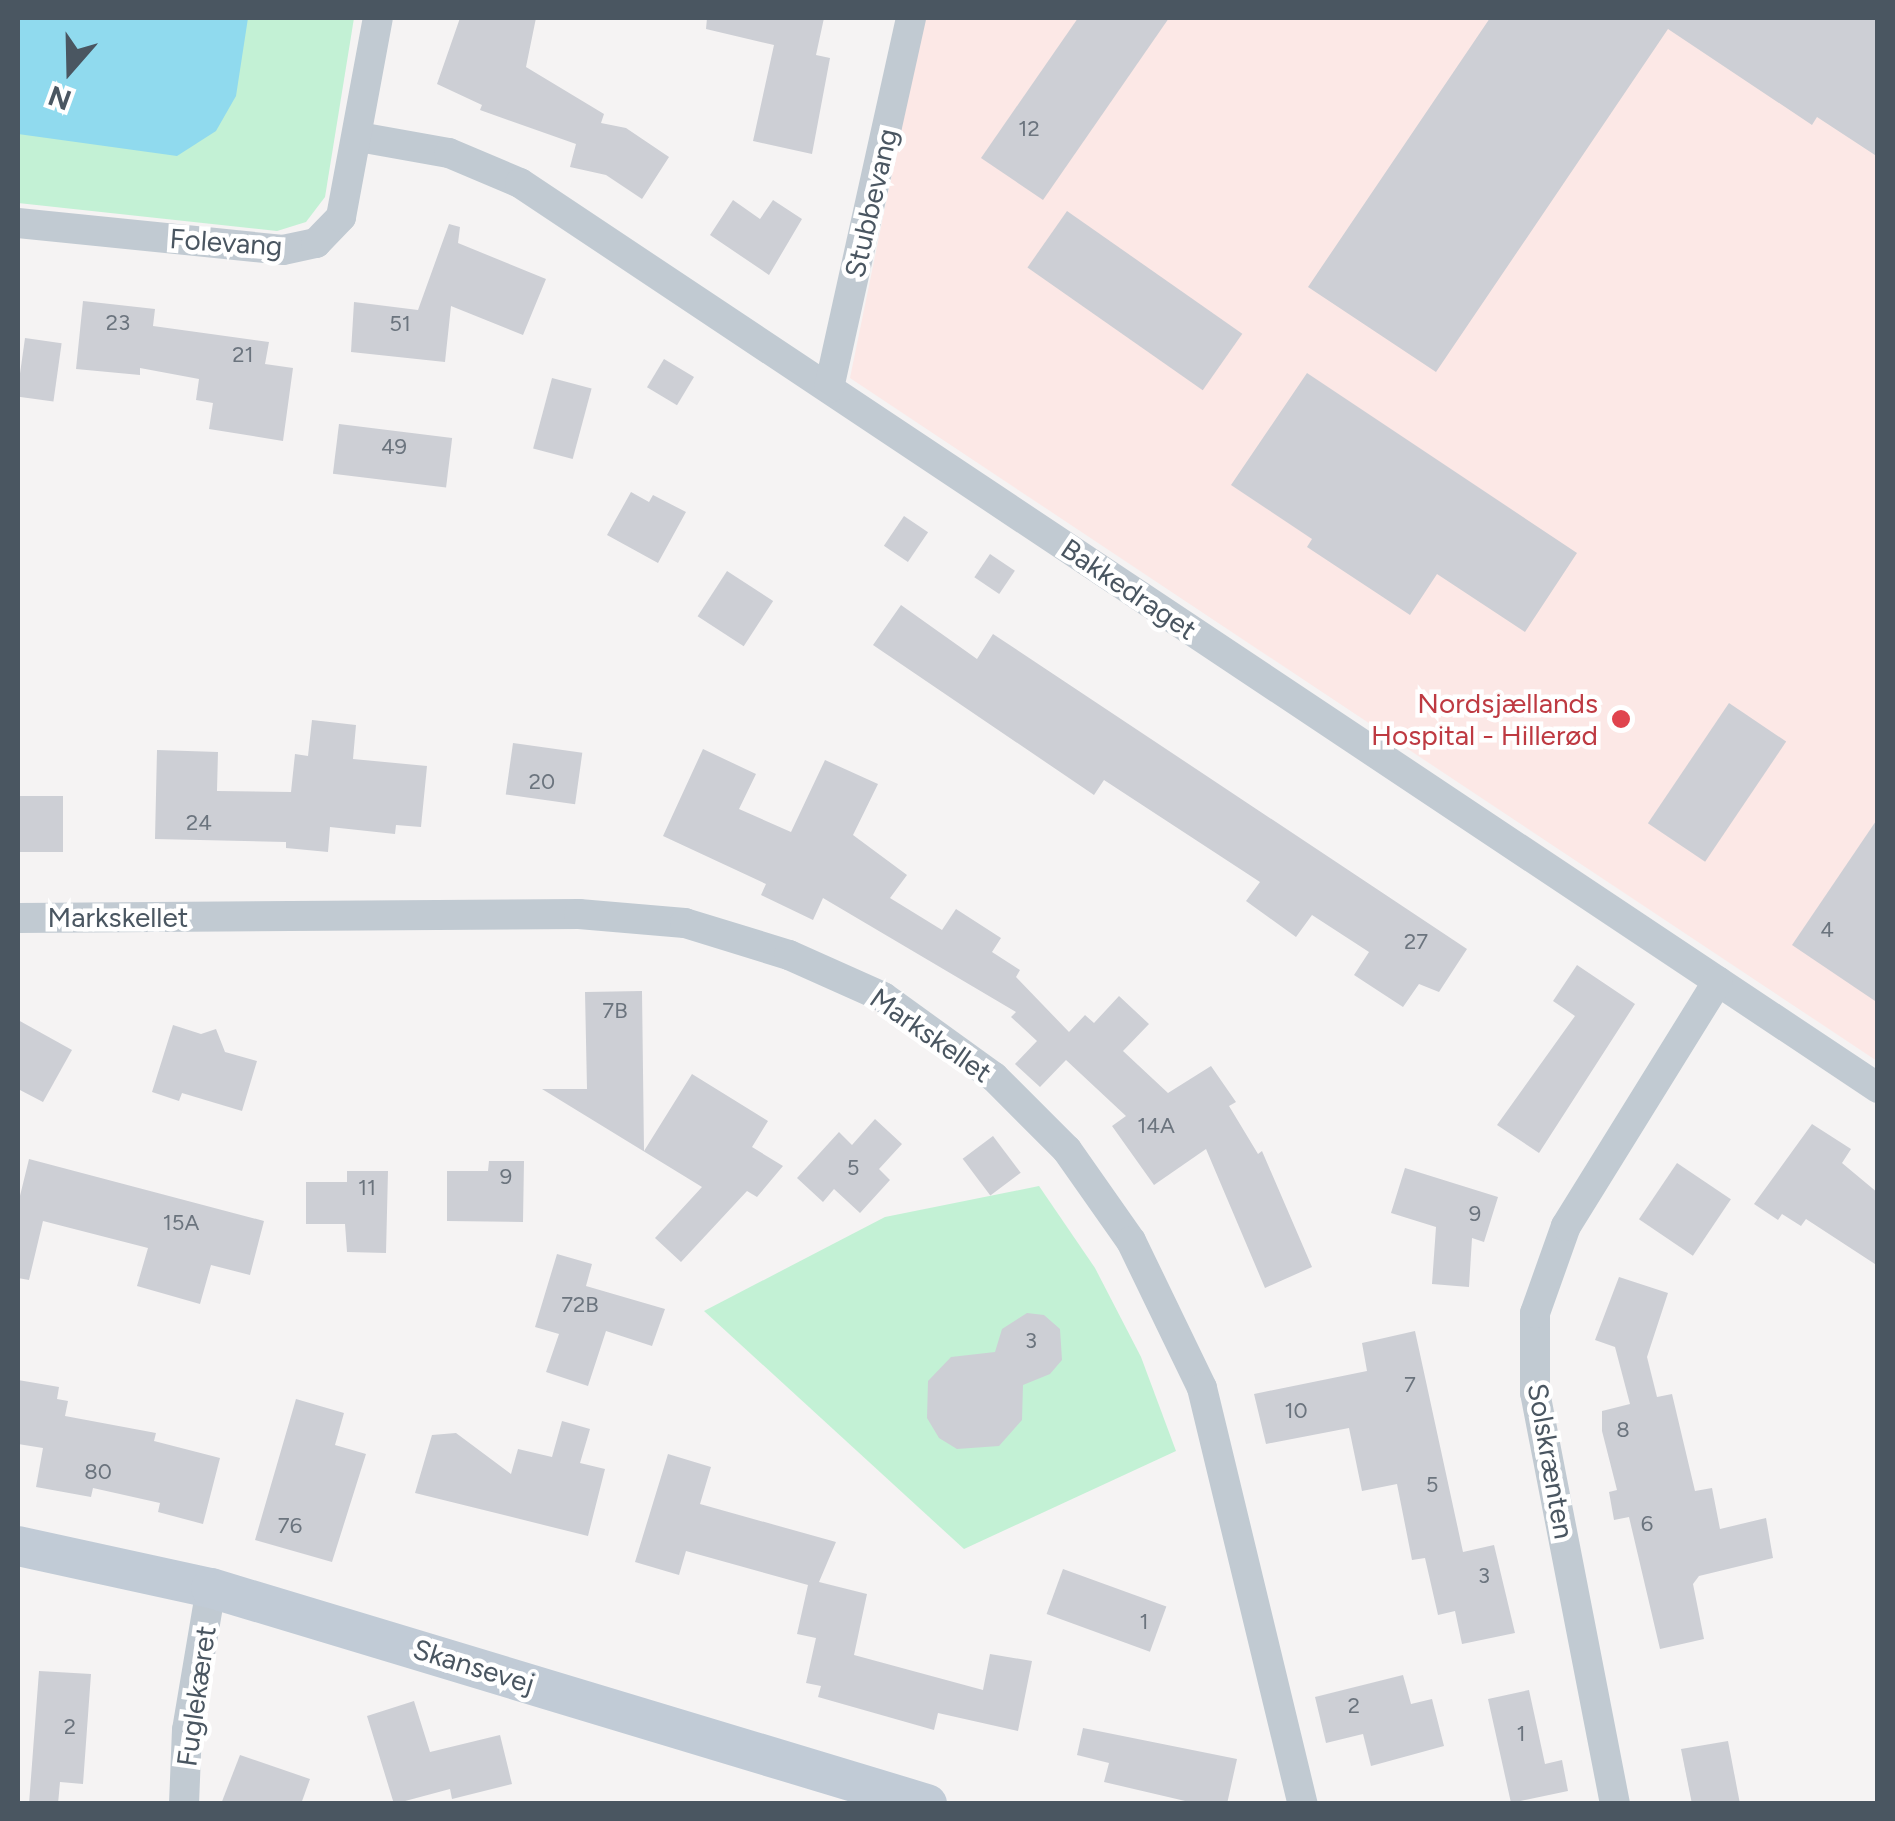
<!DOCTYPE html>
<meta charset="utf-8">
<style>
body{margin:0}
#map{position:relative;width:1895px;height:1821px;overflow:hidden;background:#f5f3f3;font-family:Figtree,sans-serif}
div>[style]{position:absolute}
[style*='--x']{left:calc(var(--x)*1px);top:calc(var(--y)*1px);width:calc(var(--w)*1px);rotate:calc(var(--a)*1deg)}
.medical>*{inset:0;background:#fce8e6}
.green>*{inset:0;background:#c3f1d5}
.water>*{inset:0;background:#90daee}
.building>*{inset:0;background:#cdcfd5;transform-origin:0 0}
.street>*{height:30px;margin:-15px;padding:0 15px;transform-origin:15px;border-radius:15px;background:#c1cad2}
.secondary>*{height:40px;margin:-20px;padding:0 20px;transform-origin:20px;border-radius:20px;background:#c1cbd6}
.dots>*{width:28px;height:28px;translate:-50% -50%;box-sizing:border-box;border:5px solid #fff;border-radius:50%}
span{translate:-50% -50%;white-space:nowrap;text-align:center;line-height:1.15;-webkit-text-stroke:9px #fff;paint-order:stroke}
.number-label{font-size:22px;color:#6b747e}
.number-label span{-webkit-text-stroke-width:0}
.street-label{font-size:28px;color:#4a5661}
.health-label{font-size:28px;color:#be3a42}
.right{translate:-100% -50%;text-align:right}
.frame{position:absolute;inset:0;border:20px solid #4a5661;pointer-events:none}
.north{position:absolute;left:20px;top:20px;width:100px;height:100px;-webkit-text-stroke:8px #fff;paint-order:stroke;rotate:200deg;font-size:28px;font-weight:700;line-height:40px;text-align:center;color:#4a5661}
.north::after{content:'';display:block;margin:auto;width:35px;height:45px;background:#4a5661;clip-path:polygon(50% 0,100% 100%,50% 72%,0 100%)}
</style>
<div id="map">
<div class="medical">
<i style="clip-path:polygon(924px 18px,1877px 18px,1877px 1061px,850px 378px)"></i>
</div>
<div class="green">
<i style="clip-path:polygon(18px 18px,354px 18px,325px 197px,306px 222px,277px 231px,18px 203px)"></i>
<i style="clip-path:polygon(1039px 1186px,1095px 1268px,1141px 1357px,1176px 1451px,964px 1549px,704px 1311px,885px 1217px)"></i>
</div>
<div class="water">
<i style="clip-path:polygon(18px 18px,248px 18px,236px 96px,216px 131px,177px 156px,18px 134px)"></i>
</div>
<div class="building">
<i style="clip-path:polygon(460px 18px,536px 18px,526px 67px,604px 114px,601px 123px,626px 128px,669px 157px,642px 199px,606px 175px,570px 167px,576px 144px,480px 110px,482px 105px,437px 84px)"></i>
<i style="clip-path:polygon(707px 18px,824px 18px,816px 55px,830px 58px,812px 154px,753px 141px,774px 45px,706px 29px)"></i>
<i style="clip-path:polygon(1078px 18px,1169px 18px,1043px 200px,981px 158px)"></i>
<i style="clip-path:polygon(1490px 18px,1878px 18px,1878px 157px,1817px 117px,1812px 125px,1668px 29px,1436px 372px,1308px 287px)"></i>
<i style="clip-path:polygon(733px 200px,760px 219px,773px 200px,802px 219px,769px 275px,710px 235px)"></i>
<i style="left:1067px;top:211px;width:214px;height:69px;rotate:35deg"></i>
<i style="clip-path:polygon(449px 224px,460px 227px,458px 243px,546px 279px,523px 335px,451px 306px,445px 362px,351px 352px,354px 302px,418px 310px)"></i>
<i style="clip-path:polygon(83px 301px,155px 309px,153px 326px,269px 342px,265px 364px,293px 368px,283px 441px,209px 429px,213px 403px,196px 400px,199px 379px,140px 368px,140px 375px,76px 369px)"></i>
<i style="left:25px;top:338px;width:37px;height:59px;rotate:8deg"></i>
<i style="left:664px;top:359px;width:35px;height:33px;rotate:31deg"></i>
<i style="clip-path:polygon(1307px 373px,1577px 553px,1525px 632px,1437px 574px,1410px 615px,1307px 547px,1312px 539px,1231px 485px)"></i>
<i style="left:552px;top:378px;width:41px;height:73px;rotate:15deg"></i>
<i style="left:339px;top:424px;width:114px;height:50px;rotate:7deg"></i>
<i style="clip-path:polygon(631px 492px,649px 502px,653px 495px,686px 512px,658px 563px,607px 535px)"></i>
<i style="left:904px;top:516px;width:29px;height:36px;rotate:34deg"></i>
<i style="left:990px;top:554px;width:30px;height:28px;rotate:34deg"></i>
<i style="left:727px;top:571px;width:55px;height:54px;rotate:33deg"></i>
<i style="clip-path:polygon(901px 605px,977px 659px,993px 634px,1467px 949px,1439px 992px,1419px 984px,1403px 1007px,1354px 975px,1369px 952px,1312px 915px,1296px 937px,1246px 901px,1260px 882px,1104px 780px,1094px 795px,873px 645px)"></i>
<i style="left:1729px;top:703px;width:69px;height:145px;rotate:34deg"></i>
<i style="clip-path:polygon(312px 720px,356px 725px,353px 759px,427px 766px,421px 827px,396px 825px,395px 834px,330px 827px,328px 852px,286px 848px,286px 842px,155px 839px,157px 750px,218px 752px,217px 791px,291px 792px,295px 754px,308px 756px)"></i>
<i style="left:513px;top:743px;width:70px;height:52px;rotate:8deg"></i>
<i style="clip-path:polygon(703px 749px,756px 774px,739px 809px,791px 832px,825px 760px,878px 784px,853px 835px,907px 875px,890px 898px,942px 930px,956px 909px,1001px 938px,992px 952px,1020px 970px,1016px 977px,1069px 1032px,1085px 1015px,1094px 1023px,1119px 996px,1149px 1024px,1123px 1051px,1168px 1093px,1211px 1066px,1236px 1102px,1229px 1106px,1258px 1154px,1262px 1151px,1312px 1267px,1265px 1288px,1206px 1149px,1154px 1185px,1112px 1126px,1126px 1116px,1066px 1060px,1040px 1087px,1015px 1064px,1037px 1041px,1011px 1017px,1016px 1012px,823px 898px,813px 920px,761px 895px,766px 884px,663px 836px)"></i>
<i style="left:18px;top:796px;width:45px;height:56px"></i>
<i style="clip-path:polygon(1878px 818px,1878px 1003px,1792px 945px)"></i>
<i style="clip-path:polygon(1577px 965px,1635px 1004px,1539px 1153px,1497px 1125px,1575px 1016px,1553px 1001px)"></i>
<i style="clip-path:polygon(642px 991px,644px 1151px,692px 1074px,768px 1121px,752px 1147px,783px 1166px,757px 1197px,747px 1191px,681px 1262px,655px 1238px,702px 1187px,542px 1089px,587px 1089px,585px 992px)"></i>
<i style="clip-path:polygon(18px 1020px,72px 1050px,43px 1102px,18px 1089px)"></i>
<i style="clip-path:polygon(173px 1025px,201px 1034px,216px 1029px,225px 1052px,257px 1061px,242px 1111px,182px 1093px,179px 1101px,152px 1092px)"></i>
<i style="clip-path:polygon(875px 1119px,902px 1144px,879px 1169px,890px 1180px,860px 1213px,834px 1189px,823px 1202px,797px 1178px,839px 1132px,852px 1145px)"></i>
<i style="clip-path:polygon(1812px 1124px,1851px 1149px,1842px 1163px,1878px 1193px,1878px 1266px,1806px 1219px,1801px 1226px,1782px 1214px,1778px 1220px,1754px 1204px)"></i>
<i style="left:993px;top:1136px;width:46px;height:38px;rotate:53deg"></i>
<i style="clip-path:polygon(29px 1159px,264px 1221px,250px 1275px,211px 1265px,200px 1304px,137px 1286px,148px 1248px,43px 1221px,29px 1280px,18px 1278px,18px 1204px)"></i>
<i style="clip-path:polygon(489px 1161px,524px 1161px,523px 1222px,447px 1221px,447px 1171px,488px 1171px)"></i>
<i style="left:1677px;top:1163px;width:65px;height:68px;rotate:34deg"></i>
<i style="clip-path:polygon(1405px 1168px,1498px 1197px,1484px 1242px,1472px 1238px,1469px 1287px,1432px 1284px,1436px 1227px,1391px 1213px)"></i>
<i style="clip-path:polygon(347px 1171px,388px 1171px,386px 1253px,347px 1252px,345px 1224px,306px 1224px,306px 1182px,347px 1182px)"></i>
<i style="clip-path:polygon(557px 1254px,592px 1264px,586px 1286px,665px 1309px,652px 1346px,606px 1331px,588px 1386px,546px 1372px,559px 1334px,535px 1327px)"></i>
<i style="clip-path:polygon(1619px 1277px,1668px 1293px,1647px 1357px,1657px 1397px,1672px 1394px,1695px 1491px,1712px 1488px,1720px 1529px,1766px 1518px,1773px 1558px,1699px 1576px,1693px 1584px,1704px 1639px,1660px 1649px,1629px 1517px,1614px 1520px,1609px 1492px,1617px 1490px,1602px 1431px,1602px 1411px,1630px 1404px,1615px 1347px,1595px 1340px)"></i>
<i style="clip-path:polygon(1027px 1313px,1044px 1315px,1060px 1329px,1062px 1360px,1050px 1374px,1023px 1385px,1022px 1420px,999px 1446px,957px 1449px,939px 1438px,927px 1418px,928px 1381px,951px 1357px,995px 1352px,1002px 1329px)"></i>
<i style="clip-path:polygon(1415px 1331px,1463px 1552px,1494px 1545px,1515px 1633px,1462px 1644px,1455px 1611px,1438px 1615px,1425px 1558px,1412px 1560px,1397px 1484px,1362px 1491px,1349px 1428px,1266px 1444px,1254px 1394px,1367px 1371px,1362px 1343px)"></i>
<i style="clip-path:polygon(18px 1380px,59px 1387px,57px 1399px,68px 1401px,65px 1416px,156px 1433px,154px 1441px,220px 1458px,203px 1524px,158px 1512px,160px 1503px,93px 1488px,91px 1497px,36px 1487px,43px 1448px,18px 1444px)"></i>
<i style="clip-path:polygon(296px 1399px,344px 1413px,335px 1445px,366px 1454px,332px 1562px,255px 1540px)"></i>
<i style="clip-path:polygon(562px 1421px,590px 1429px,580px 1463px,605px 1469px,588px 1536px,415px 1493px,432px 1435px,456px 1433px,511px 1474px,518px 1449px,552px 1457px)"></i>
<i style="clip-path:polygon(668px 1454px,711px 1467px,700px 1504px,836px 1542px,819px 1582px,867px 1594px,854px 1655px,983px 1690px,990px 1654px,1032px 1661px,1018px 1731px,938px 1713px,934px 1730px,818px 1697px,821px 1686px,806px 1683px,816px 1638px,797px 1634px,808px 1585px,686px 1551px,679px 1575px,635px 1562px)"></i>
<i style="left:1063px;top:1569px;width:110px;height:48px;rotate:20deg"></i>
<i style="clip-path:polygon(39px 1671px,91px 1674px,83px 1784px,60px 1782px,58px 1804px,29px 1804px)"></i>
<i style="clip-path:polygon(1403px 1675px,1411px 1704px,1432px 1699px,1444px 1746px,1371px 1766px,1363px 1734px,1326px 1743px,1315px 1697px)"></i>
<i style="clip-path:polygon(1529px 1690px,1545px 1764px,1562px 1760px,1568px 1791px,1511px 1803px,1488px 1699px)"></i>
<i style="clip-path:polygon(414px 1701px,430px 1752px,500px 1735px,512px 1784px,452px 1799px,450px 1789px,394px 1804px,367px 1716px)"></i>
<i style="clip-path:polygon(1083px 1728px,1237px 1759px,1227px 1804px,1198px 1804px,1104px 1782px,1109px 1763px,1077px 1755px)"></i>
<i style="clip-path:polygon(1728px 1741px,1740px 1804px,1692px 1804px,1681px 1749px)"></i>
<i style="clip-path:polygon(240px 1755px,310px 1779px,301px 1804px,221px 1804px)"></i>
</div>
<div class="street">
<i style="--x:359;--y:137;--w:91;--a:10.1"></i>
<i style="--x:449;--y:153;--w:77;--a:22.9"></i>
<i style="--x:520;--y:183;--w:1632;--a:33.68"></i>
<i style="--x:18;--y:223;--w:266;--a:5.8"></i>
<i style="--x:283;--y:250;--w:34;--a:-12"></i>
<i style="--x:316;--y:243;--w:36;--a:-46"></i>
<i style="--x:341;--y:217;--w:202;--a:-79.5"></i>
<i style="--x:829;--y:388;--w:379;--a:-77.5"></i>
<i style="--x:18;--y:918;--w:561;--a:-0.41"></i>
<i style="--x:579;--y:914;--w:106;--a:4.9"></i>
<i style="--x:685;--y:923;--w:109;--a:17.1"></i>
<i style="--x:789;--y:955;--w:103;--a:24.1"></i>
<i style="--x:883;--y:997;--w:137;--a:35.8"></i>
<i style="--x:994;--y:1077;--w:103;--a:45"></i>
<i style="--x:1067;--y:1150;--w:111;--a:54.9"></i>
<i style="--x:1131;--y:1241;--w:163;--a:64.2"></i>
<i style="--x:1202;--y:1388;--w:428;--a:76.4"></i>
<i style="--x:184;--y:1804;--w:74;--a:-87.7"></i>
<i style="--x:187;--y:1730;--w:144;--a:-80.4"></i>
<i style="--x:1615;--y:1804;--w:419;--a:-101"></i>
<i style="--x:1535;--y:1393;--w:80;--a:-90"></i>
<i style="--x:1535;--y:1313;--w:92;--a:-70.4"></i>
<i style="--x:1566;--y:1226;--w:288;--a:-58.2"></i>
</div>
<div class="secondary">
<i style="--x:18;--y:1546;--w:198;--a:12.3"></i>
<i style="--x:211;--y:1588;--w:748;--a:16.79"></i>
</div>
<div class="dots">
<i style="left:1621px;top:719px;background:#e0444e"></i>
</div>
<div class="number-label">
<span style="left:1029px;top:129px">12</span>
<span style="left:118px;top:323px">23</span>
<span style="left:400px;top:324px">51</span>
<span style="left:243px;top:355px">21</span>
<span style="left:394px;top:447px">49</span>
<span style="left:542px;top:782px">20</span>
<span style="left:199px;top:823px">24</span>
<span style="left:1827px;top:930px">4</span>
<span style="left:1416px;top:942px">27</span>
<span style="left:615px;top:1011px">7B</span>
<span style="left:1156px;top:1126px">14A</span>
<span style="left:853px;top:1168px">5</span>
<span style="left:506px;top:1177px">9</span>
<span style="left:367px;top:1188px">11</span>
<span style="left:1475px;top:1214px">9</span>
<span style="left:181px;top:1223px">15A</span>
<span style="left:580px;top:1305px">72B</span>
<span style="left:1031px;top:1341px">3</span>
<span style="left:1410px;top:1385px">7</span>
<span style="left:1296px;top:1411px">10</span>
<span style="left:1623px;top:1430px">8</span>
<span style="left:98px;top:1472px">80</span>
<span style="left:1432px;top:1485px">5</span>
<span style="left:1647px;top:1524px">6</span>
<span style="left:290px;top:1526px">76</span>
<span style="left:1484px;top:1576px">3</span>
<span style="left:1144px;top:1622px">1</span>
<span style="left:1354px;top:1706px">2</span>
<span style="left:70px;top:1727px">2</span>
<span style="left:1521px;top:1734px">1</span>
</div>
<div class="street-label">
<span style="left:871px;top:203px;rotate:-77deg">Stubbevang</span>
<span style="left:226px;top:242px;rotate:4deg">Folevang</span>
<span style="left:1129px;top:589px;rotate:34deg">Bakkedraget</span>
<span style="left:118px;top:917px">Markskellet</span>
<span style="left:931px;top:1035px;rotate:35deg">Markskellet</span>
<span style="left:1551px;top:1461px;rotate:80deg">Solskrænten</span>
<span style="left:474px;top:1666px;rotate:17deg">Skansevej</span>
<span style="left:196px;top:1696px;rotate:-82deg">Fuglekæret</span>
</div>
<div class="health-label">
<span class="right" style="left:1598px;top:719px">Nordsjællands<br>Hospital - Hillerød</span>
</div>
<div class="frame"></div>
<div class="north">N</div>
</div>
